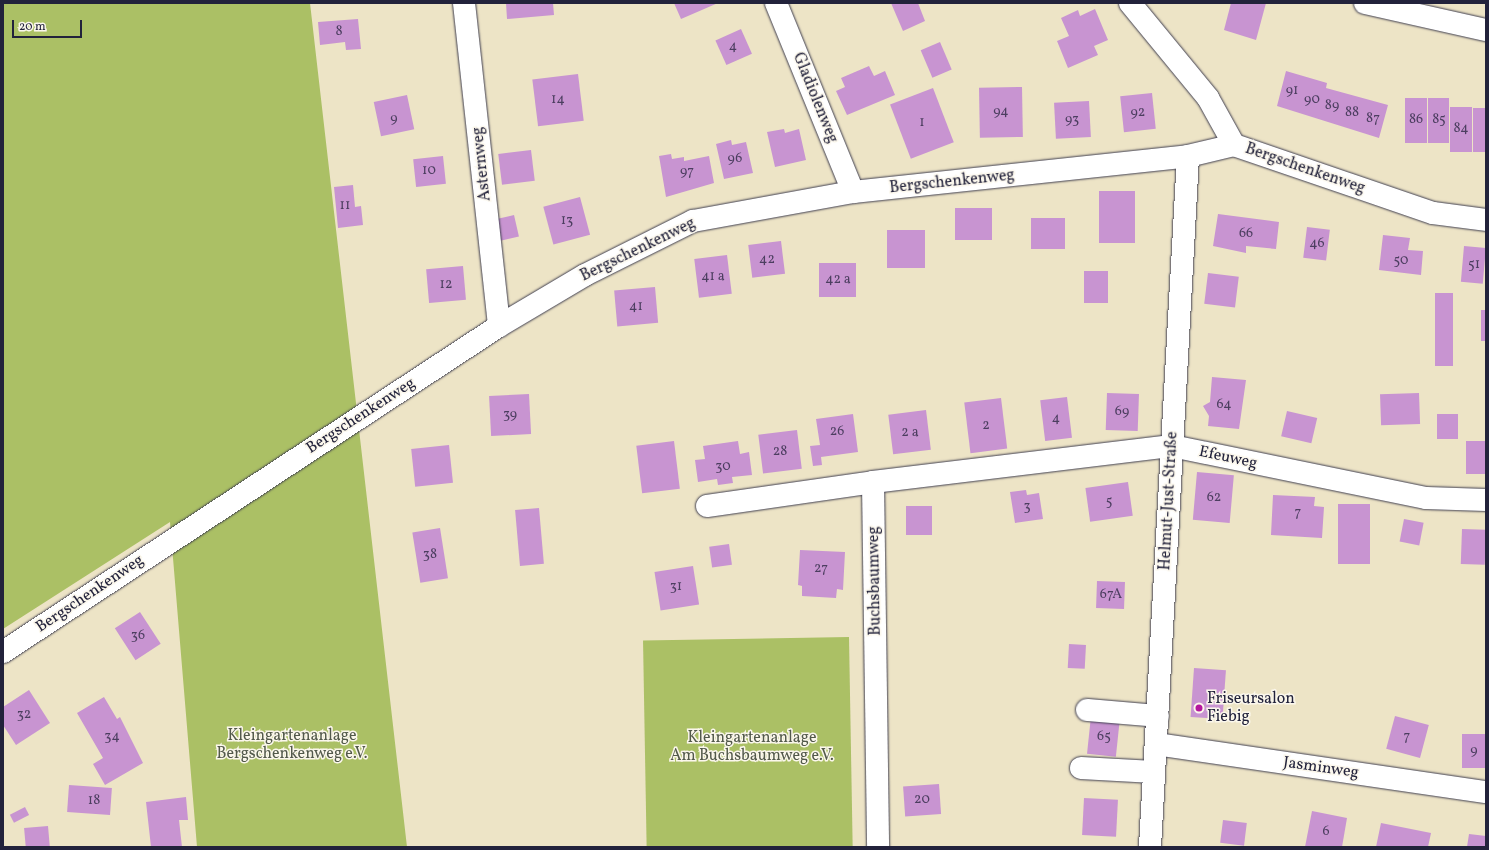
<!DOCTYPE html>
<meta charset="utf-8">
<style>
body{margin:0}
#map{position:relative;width:1489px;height:850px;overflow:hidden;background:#ede4c6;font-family:Vollkorn,serif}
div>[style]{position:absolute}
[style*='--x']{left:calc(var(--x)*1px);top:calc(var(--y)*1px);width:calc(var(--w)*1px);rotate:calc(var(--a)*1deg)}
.green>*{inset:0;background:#abc065;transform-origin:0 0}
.building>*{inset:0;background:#c894d1;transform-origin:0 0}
.roads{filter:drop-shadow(0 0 1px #403f50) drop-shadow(0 0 1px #403f50)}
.minor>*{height:22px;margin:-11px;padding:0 11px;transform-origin:11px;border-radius:11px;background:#fff}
.dots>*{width:11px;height:11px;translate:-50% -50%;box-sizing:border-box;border:2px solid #fbf7ec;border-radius:50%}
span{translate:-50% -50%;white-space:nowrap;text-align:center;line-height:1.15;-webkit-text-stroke:3px #fbf7ec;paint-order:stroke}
.number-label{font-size:14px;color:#4c3e60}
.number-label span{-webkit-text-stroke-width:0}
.street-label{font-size:16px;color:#22223b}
.poi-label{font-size:16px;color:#22223b}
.left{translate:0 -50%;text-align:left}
.park-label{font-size:16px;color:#52594a}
.frame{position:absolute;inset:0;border:4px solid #22223b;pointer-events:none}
.scale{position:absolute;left:12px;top:20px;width:70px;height:18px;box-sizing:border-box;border:2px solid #22223b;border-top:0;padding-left:5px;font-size:12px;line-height:14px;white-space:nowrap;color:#22223b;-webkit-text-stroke:3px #fbf7ec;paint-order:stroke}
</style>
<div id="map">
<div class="green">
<i style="clip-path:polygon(3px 3px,310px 3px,407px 847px,197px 847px,170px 522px,3px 629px)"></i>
<i style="left:849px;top:637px;width:210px;height:206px;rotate:89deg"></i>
</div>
<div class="building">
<i style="clip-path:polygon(506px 3px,553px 3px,554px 15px,507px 19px)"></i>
<i style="clip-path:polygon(674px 3px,718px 3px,681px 19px)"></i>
<i style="clip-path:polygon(891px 3px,918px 3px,925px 21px,903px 31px)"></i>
<i style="clip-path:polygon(1231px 3px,1266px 3px,1256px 40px,1224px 30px)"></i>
<i style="clip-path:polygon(1095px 9px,1108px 40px,1094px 46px,1098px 55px,1068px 68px,1057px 41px,1069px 36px,1061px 18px,1078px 10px,1080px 16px)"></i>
<i style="clip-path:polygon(358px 19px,361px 49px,346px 50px,345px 42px,320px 45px,318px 22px)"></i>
<i style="left:741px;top:29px;width:27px;height:28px;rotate:66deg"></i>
<i style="left:940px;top:42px;width:30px;height:21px;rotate:67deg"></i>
<i style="clip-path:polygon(869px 66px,874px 76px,885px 71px,895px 95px,847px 115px,836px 91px,845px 87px,841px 78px)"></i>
<i style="clip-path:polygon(1286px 71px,1327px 83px,1326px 88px,1388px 105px,1379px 138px,1277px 106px)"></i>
<i style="left:578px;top:74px;width:47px;height:46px;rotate:83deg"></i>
<i style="left:1022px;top:87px;width:50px;height:43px;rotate:89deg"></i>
<i style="left:933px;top:88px;width:58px;height:46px;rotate:69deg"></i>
<i style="left:1152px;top:93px;width:36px;height:32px;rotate:84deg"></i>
<i style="left:407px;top:95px;width:35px;height:34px;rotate:78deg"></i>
<i style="left:1405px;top:98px;width:22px;height:45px"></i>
<i style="left:1428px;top:98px;width:21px;height:45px"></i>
<i style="left:1089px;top:101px;width:36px;height:35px;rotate:87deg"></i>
<i style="left:1450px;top:107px;width:22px;height:45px"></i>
<i style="left:1473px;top:108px;width:13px;height:44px"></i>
<i style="clip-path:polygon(784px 129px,785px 133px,799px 129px,806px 160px,775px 167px,767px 132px)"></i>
<i style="clip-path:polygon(731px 140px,732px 145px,746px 142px,753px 173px,724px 179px,716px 144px)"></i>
<i style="left:531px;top:150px;width:31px;height:33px;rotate:83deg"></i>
<i style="clip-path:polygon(671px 154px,672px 159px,684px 157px,684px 161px,709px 156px,714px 183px,666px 197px,659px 156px)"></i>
<i style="left:443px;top:156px;width:28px;height:30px;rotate:84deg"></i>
<i style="clip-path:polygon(353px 185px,355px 207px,361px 206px,363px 225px,338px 228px,334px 187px)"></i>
<i style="left:1099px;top:191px;width:36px;height:52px"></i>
<i style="left:580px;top:197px;width:39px;height:38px;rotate:75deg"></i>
<i style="left:992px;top:208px;width:32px;height:37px;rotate:90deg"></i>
<i style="clip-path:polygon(1218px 214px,1279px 222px,1276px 249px,1246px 246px,1246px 253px,1213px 246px)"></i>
<i style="left:514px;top:215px;width:22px;height:21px;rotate:77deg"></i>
<i style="left:1031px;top:218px;width:34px;height:31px"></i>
<i style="left:1307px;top:227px;width:23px;height:31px;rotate:7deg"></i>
<i style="left:887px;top:230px;width:38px;height:38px"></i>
<i style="clip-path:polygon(1383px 235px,1410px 238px,1408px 250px,1423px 251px,1421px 275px,1379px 270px)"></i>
<i style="left:781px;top:241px;width:33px;height:33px;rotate:83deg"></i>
<i style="left:1464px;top:246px;width:22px;height:36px;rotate:5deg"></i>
<i style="left:727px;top:255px;width:39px;height:33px;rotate:83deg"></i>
<i style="left:819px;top:263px;width:37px;height:34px"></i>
<i style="left:463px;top:266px;width:34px;height:37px;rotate:85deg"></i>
<i style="left:1108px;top:271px;width:32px;height:24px;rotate:90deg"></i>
<i style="left:1208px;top:273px;width:31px;height:31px;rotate:7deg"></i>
<i style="left:655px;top:287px;width:36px;height:41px;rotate:85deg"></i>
<i style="left:1435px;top:293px;width:18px;height:73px"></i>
<i style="left:1481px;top:310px;width:5px;height:31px"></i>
<i style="clip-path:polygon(1212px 377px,1246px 380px,1239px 429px,1208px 426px,1209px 416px,1203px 406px,1210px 402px)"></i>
<i style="left:1107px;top:393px;width:32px;height:37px;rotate:2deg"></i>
<i style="left:1419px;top:393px;width:31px;height:39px;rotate:88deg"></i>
<i style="left:529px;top:394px;width:40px;height:40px;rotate:87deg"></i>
<i style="left:1067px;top:397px;width:41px;height:27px;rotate:83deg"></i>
<i style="left:1001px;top:398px;width:51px;height:37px;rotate:83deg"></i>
<i style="left:926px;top:410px;width:40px;height:38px;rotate:83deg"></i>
<i style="left:1287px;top:411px;width:31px;height:26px;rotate:13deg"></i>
<i style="clip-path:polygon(853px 414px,858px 452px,821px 457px,822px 465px,813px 466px,810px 446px,820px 445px,816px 419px)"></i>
<i style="left:1437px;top:414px;width:21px;height:25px"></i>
<i style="left:797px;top:430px;width:39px;height:39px;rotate:83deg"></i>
<i style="left:674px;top:441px;width:48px;height:38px;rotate:83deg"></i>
<i style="clip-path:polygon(738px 441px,740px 454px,749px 452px,752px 475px,732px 477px,733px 483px,718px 485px,717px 479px,698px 482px,695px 460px,705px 459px,703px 446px)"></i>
<i style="left:1466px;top:441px;width:20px;height:33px"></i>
<i style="left:449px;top:445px;width:38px;height:38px;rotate:84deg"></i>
<i style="left:1197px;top:472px;width:37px;height:48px;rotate:5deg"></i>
<i style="left:1128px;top:482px;width:34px;height:43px;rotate:82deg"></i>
<i style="clip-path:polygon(1026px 490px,1027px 495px,1039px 493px,1043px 519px,1015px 523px,1010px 492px)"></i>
<i style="clip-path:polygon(1273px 495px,1315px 497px,1314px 506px,1324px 507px,1322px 538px,1271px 535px)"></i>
<i style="left:1370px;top:504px;width:60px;height:32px;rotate:90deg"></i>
<i style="left:906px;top:506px;width:26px;height:29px"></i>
<i style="left:539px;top:508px;width:56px;height:24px;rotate:85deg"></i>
<i style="left:1404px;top:519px;width:20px;height:23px;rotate:11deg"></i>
<i style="left:440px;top:528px;width:51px;height:28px;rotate:81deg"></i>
<i style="left:1462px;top:529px;width:24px;height:35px;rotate:2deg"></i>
<i style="left:729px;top:544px;width:21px;height:20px;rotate:82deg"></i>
<i style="clip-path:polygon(800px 550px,845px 552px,843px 590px,837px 589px,836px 598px,802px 596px,802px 586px,798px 585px)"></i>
<i style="left:693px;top:566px;width:39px;height:39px;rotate:81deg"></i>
<i style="left:1097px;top:581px;width:28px;height:27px;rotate:2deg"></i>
<i style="left:140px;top:612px;width:38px;height:30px;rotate:57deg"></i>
<i style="left:1069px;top:644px;width:17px;height:24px;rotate:3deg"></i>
<i style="left:1194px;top:668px;width:32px;height:49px;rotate:4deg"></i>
<i style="clip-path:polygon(29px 690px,50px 723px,16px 745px,3px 725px,3px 707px)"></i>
<i style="clip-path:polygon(104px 697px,117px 719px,120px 717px,143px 763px,105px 785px,93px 764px,103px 758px,77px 713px)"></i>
<i style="left:1091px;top:716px;width:29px;height:38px;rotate:6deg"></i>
<i style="left:1395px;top:716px;width:35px;height:34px;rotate:15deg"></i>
<i style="left:1462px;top:734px;width:24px;height:34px"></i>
<i style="left:939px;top:784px;width:30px;height:36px;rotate:86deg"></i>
<i style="left:69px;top:785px;width:43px;height:27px;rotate:4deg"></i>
<i style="clip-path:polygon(186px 797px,188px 820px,179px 820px,182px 847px,151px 847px,146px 802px)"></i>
<i style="left:1084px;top:798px;width:34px;height:37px;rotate:3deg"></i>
<i style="left:25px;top:807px;width:9px;height:17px;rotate:63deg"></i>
<i style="clip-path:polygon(1312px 811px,1347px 818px,1342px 847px,1305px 847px)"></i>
<i style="left:1223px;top:820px;width:24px;height:23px;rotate:7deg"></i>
<i style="clip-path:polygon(1381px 823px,1431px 833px,1428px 847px,1376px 847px)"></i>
<i style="left:48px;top:826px;width:21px;height:24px;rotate:85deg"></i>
<i style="clip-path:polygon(1469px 834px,1486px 836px,1486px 847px,1467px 847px)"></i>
</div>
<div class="roads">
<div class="minor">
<i style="--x:464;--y:3;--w:325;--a:83.8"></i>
<i style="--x:776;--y:3;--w:204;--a:67.8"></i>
<i style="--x:1130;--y:3;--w:123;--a:50.6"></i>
<i style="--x:1208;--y:98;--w:54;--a:61"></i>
<i style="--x:1365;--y:3;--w:124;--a:12.6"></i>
<i style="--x:873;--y:482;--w:301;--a:-6.9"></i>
<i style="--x:1172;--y:446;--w:259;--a:11.6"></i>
<i style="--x:1426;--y:498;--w:60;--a:1.9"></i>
<i style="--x:707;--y:506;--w:168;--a:-8.2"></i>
<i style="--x:873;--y:482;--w:365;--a:89.2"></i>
<i style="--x:3;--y:652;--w:594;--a:-33.32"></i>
<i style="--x:499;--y:326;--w:100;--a:-30.7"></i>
<i style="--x:585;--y:275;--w:121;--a:-26.6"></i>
<i style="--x:693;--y:221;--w:163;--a:-10.3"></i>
<i style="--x:853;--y:192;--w:337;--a:-6.1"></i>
<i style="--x:1188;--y:156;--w:47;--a:-13.4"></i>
<i style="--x:1234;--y:145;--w:210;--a:18.9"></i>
<i style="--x:1433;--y:213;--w:53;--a:7.5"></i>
<i style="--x:1087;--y:710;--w:71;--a:4.8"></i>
<i style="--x:1156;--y:744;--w:333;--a:8.3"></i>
<i style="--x:1081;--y:768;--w:73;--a:3.1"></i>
<i style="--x:1150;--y:847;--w:692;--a:-86.85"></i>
</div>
</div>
<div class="dots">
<i style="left:1199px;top:708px;background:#b5179e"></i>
</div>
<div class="number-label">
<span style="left:339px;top:32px">8</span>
<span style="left:733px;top:47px">4</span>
<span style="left:1292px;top:91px">91</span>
<span style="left:558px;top:100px">14</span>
<span style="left:1312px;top:100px">90</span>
<span style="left:1332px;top:106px">89</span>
<span style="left:1001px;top:112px">94</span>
<span style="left:1138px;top:113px">92</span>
<span style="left:1352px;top:113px">88</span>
<span style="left:394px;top:119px">9</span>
<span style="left:1373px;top:119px">87</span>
<span style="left:1072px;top:120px">93</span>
<span style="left:1416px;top:120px">86</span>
<span style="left:1439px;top:120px">85</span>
<span style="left:922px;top:123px">1</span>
<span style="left:1461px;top:129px">84</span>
<span style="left:735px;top:159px">96</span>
<span style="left:429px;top:171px">10</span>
<span style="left:687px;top:172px">97</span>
<span style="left:345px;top:206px">11</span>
<span style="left:567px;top:221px">13</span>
<span style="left:1246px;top:234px">66</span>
<span style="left:1317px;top:244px">46</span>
<span style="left:767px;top:260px">42</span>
<span style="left:1401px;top:261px">50</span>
<span style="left:1474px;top:265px">51</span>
<span style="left:713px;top:277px">41 a</span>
<span style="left:838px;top:280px">42 a</span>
<span style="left:446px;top:285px">12</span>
<span style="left:636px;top:307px">41</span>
<span style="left:1224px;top:405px">64</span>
<span style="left:1122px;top:412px">69</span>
<span style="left:510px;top:415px">39</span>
<span style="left:1056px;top:419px">4</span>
<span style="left:986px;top:426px">2</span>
<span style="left:837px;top:432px">26</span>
<span style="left:910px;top:433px">2 a</span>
<span style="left:780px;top:452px">28</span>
<span style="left:723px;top:467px">30</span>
<span style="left:1214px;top:498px">62</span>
<span style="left:1109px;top:502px">5</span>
<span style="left:1027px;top:507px">3</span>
<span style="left:1298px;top:513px">7</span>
<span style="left:430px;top:555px">38</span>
<span style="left:821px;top:569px">27</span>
<span style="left:676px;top:587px">31</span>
<span style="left:1111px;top:595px">67A</span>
<span style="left:138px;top:636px">36</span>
<span style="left:24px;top:715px">32</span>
<span style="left:112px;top:737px">34</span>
<span style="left:1104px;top:737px">65</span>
<span style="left:1407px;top:737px">7</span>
<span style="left:1474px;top:751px">9</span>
<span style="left:922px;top:800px">20</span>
<span style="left:94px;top:801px">18</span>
<span style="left:1326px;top:832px">6</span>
</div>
<div class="street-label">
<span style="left:815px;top:98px;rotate:68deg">Gladiolenweg</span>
<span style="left:482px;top:164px;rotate:-96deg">Asternweg</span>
<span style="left:1305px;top:169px;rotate:19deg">Bergschenkenweg</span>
<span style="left:952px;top:182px;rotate:-6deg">Bergschenkenweg</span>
<span style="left:638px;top:250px;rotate:-26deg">Bergschenkenweg</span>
<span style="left:361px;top:416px;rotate:-33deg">Bergschenkenweg</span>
<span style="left:1228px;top:458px;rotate:12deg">Efeuweg</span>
<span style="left:1169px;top:501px;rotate:-87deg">Helmut-Just-Straße</span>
<span style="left:875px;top:581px;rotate:-91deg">Buchsbaumweg</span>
<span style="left:90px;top:594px;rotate:-34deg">Bergschenkenweg</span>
<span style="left:1321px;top:768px;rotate:8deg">Jasminweg</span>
</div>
<div class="poi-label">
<span class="left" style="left:1207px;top:708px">Friseursalon<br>Fiebig</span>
</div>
<div class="park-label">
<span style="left:292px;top:745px">Kleingartenanlage<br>Bergschenkenweg e.V.</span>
<span style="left:752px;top:747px">Kleingartenanlage<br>Am Buchsbaumweg e.V.</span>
</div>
<div class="frame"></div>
<div class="scale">20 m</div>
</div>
